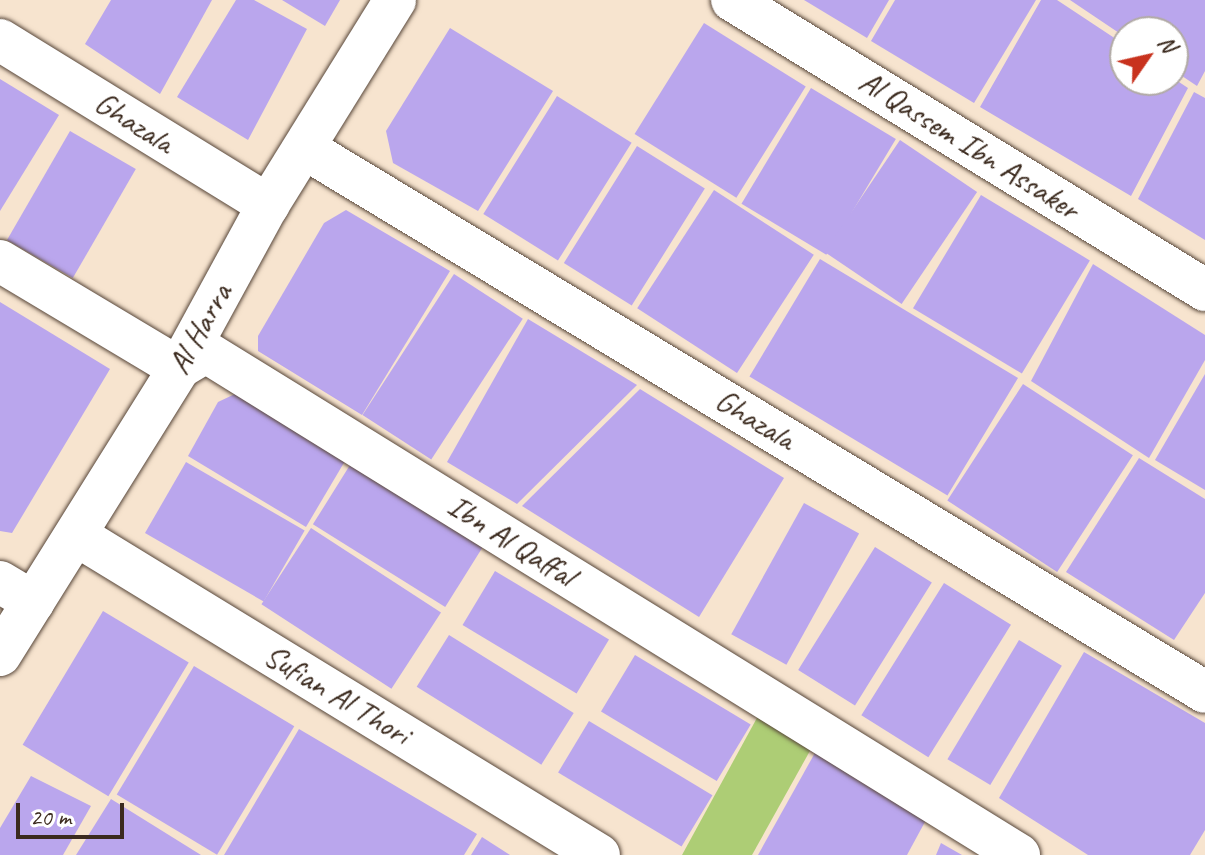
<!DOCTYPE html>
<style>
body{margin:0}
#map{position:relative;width:1205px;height:855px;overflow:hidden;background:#f7e4cf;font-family:Caveat,sans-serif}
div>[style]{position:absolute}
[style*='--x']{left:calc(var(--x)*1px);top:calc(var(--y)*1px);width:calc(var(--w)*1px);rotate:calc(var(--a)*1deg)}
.green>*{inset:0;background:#adcd75}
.building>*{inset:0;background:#baa6ed;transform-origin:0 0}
.roads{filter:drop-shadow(0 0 2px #574639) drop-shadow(0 0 2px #574639)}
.minor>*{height:42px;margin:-21px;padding:0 21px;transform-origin:21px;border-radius:21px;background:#fff}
span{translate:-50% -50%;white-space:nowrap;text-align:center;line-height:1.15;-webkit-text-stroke:6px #fff;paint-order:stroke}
.street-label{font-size:32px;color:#3b2a1e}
.north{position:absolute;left:1109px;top:16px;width:80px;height:80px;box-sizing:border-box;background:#fff;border:2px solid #b1aaa5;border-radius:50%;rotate:56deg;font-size:22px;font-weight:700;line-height:32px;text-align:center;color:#3b2a1e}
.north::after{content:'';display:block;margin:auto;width:28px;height:36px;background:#c8321e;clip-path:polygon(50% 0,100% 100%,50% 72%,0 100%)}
.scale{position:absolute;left:16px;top:803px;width:108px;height:36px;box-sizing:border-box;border:4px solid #3b2a1e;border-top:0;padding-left:10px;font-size:24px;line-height:28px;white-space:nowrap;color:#3b2a1e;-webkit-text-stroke:6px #fff;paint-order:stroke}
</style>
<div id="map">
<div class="green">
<i style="clip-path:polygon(758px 716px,811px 749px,752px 855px,682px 855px)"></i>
</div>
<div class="building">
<i style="clip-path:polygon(111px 0,212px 0,160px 94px,85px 44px)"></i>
<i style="clip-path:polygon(236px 0,254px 0,307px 29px,248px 140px,177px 97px)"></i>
<i style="clip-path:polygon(282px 0,340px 0,325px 26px)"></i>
<i style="clip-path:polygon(804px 0,889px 0,867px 38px)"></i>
<i style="clip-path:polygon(895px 0,1036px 0,974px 103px,871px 41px)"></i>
<i style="clip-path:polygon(1041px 0,1057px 0,1125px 45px,1125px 80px,1173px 78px,1188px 88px,1131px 196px,980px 107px)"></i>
<i style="clip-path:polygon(1070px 0,1205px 0,1205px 71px,1197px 86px,1173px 70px,1173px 32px,1125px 32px,1125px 37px)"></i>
<i style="left:704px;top:23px;width:120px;height:131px;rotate:32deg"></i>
<i style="clip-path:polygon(450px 28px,553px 91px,478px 211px,393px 163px,386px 131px)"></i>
<i style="clip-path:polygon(0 79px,59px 115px,0 211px)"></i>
<i style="left:811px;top:88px;width:99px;height:135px;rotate:31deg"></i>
<i style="clip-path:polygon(1194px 92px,1205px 98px,1205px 240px,1138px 199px)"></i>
<i style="left:557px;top:96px;width:88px;height:139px;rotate:32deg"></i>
<i style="left:70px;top:131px;width:76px;height:126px;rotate:30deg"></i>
<i style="left:900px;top:140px;width:93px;height:135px;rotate:34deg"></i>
<i style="left:637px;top:146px;width:80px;height:138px;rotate:32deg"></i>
<i style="left:714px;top:190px;width:119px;height:141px;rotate:33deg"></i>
<i style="left:981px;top:195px;width:127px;height:132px;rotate:31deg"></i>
<i style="clip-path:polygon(346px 210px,450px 271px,362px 415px,258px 351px,258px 336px,324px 223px)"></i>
<i style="left:820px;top:259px;width:231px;height:137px;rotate:31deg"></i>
<i style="clip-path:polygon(1093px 264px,1205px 335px,1205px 360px,1149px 458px,1031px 381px)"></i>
<i style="left:454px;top:274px;width:82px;height:168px;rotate:33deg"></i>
<i style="clip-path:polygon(0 302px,110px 369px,12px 533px,0 531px)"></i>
<i style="clip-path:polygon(528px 319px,637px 385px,517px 504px,447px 462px)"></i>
<i style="clip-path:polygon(1205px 374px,1205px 490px,1155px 460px)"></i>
<i style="left:1023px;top:384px;width:131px;height:139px;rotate:33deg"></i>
<i style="clip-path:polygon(640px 389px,784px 478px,699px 617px,522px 506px)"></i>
<i style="clip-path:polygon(235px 394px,345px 461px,306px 527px,188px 456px,218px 402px)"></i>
<i style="clip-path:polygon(1139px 458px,1205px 499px,1205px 593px,1174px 640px,1066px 572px)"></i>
<i style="left:186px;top:462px;width:137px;height:82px;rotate:30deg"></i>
<i style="left:350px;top:465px;width:156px;height:70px;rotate:32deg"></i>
<i style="left:804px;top:503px;width:63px;height:150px;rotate:29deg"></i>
<i style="left:311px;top:528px;width:155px;height:91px;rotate:33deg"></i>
<i style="left:875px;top:547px;width:67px;height:145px;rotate:32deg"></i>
<i style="left:495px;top:571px;width:133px;height:63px;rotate:31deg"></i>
<i style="left:944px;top:583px;width:79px;height:156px;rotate:32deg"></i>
<i style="left:103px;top:611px;width:100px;height:156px;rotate:31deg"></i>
<i style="left:449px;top:635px;width:147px;height:61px;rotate:32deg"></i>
<i style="left:1019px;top:640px;width:50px;height:139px;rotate:31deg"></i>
<i style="clip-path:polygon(1084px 652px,1205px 723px,1205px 830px,1190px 855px,1088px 855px,999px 798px)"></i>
<i style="left:635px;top:655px;width:135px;height:66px;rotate:31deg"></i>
<i style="left:194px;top:666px;width:117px;height:150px;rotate:31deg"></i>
<i style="left:589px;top:721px;width:144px;height:60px;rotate:31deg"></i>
<i style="clip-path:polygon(299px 729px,477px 834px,464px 855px,224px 855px)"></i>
<i style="clip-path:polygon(816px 751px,926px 820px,907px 855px,758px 855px)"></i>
<i style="clip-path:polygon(31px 776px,91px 806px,63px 855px,0 855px,0 828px)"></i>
<i style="clip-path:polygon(111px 799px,201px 855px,76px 855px)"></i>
<i style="clip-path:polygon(482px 837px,510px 855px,471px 855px)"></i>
<i style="clip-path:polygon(941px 843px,962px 855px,936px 855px)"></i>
</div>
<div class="roads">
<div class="minor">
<i style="--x:732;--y:0;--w:555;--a:31.51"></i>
<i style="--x:0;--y:40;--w:315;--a:31.6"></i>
<i style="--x:304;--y:148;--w:1052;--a:31.12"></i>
<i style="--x:0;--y:261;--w:209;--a:30.9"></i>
<i style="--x:179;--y:368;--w:31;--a:-31"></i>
<i style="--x:206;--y:352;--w:956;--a:31.74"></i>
<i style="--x:76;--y:535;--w:613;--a:31.46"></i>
<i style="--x:0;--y:582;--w:39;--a:31"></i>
<i style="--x:0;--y:655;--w:338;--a:-58"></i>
<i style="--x:179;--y:368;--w:186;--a:-61.4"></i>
<i style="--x:268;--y:205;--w:241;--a:-58.2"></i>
</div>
</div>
<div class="street-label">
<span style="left:134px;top:123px;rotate:32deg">Ghazala</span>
<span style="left:969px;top:145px;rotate:32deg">Al Qassem Ibn Assaker</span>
<span style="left:200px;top:329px;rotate:-61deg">Al Harra</span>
<span style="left:755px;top:420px;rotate:31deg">Ghazala</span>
<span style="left:511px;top:541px;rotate:32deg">Ibn Al Qaffal</span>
<span style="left:337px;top:695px;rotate:31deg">Sufian Al Thori</span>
</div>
<div class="north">N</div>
<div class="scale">20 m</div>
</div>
